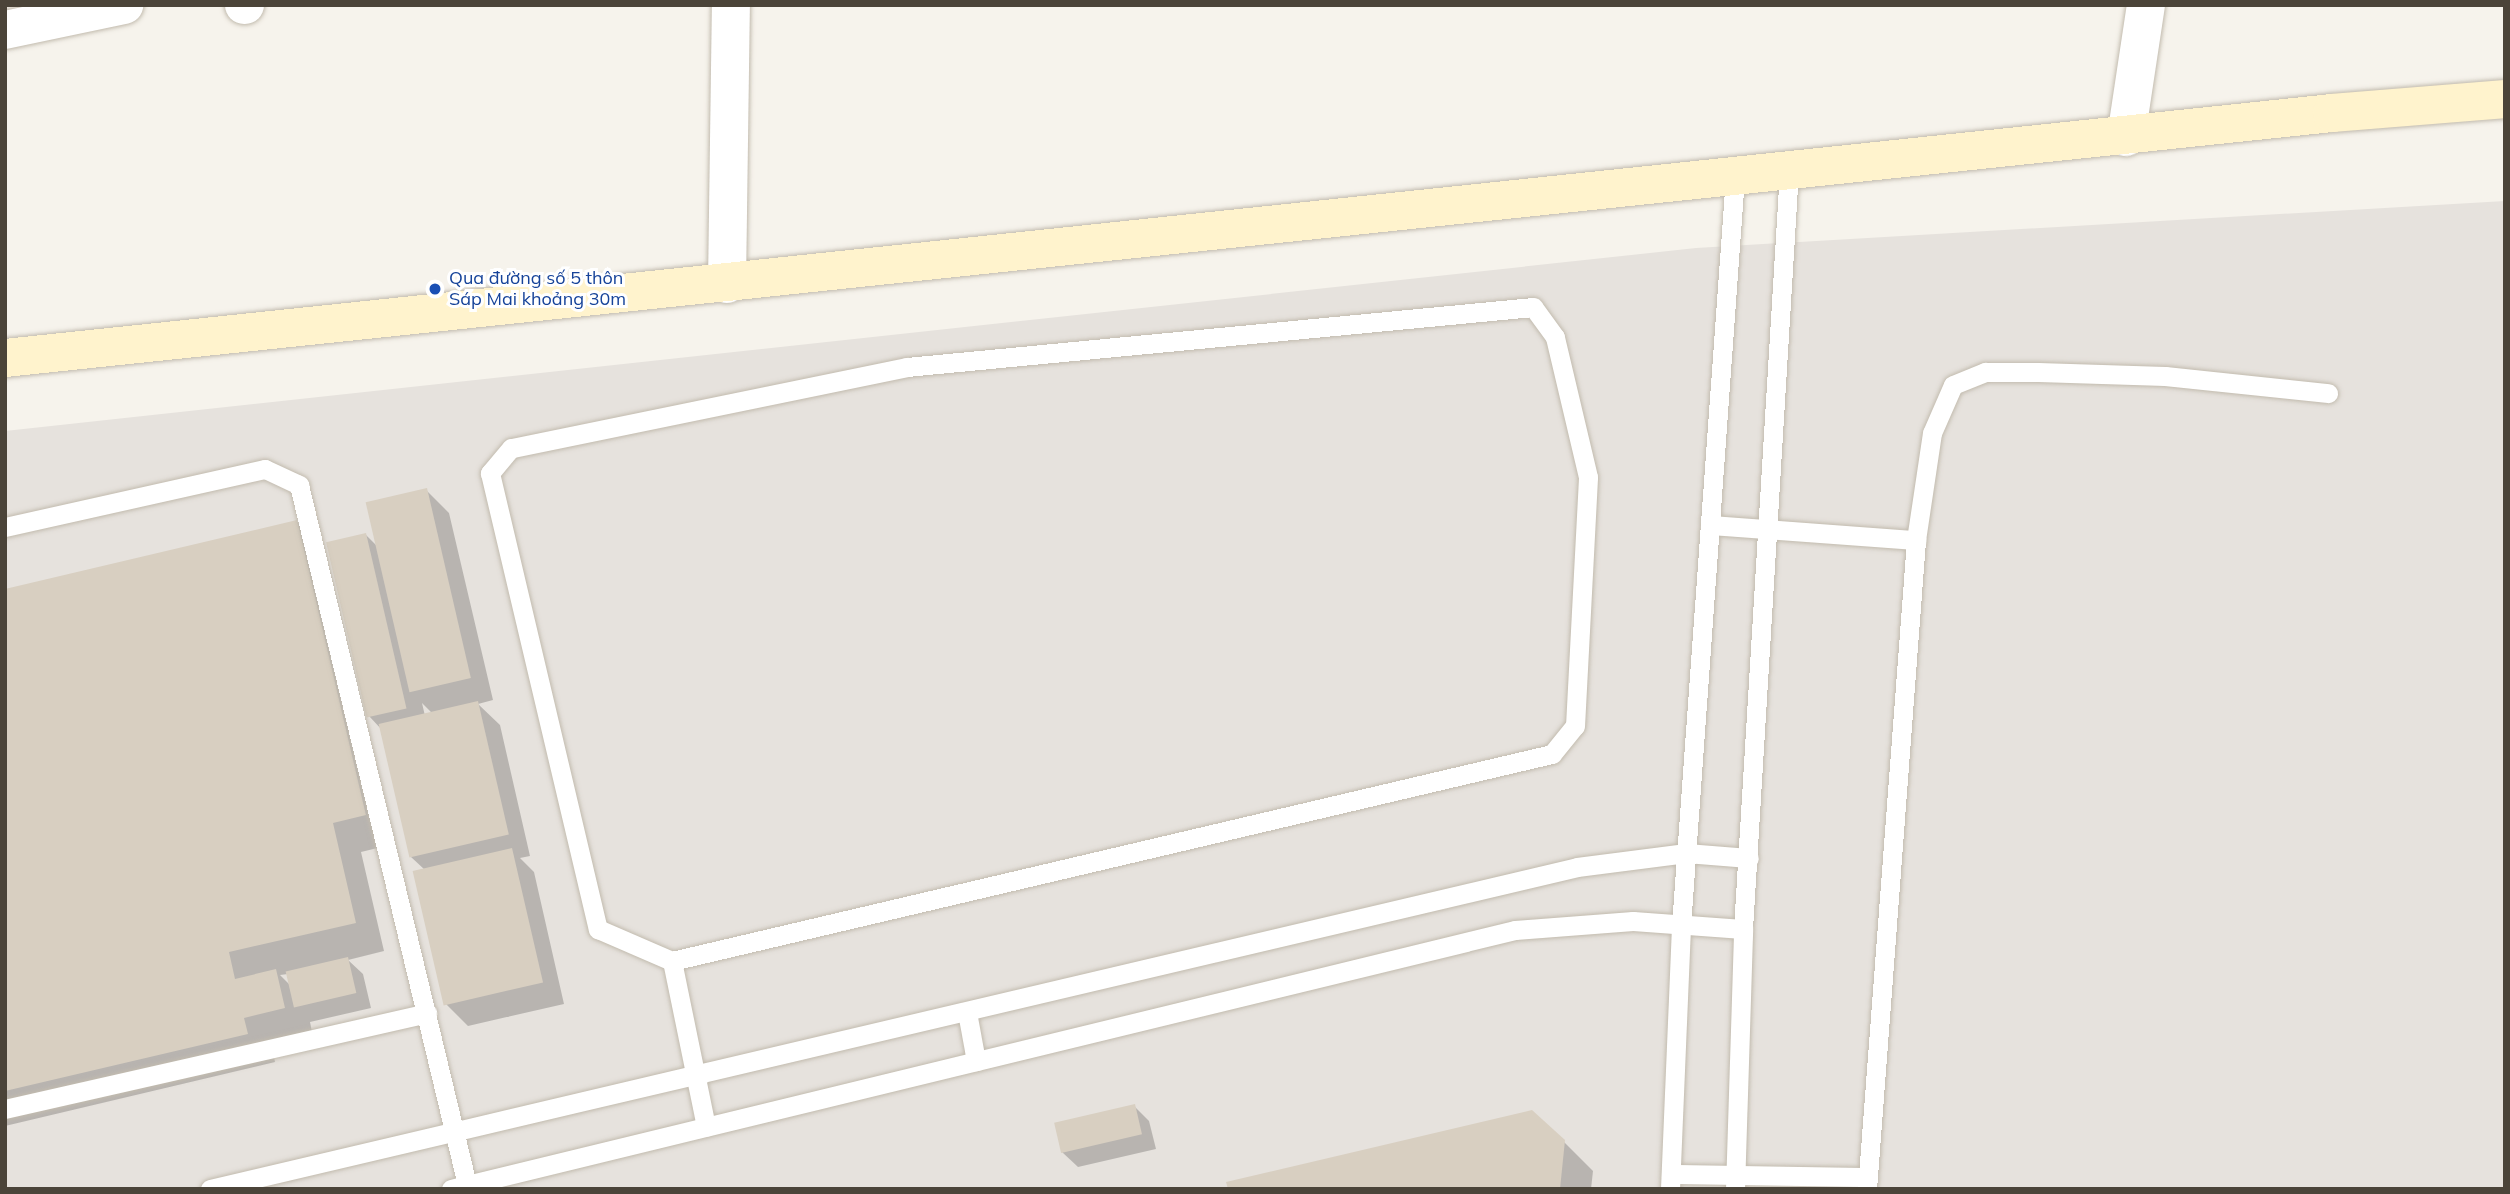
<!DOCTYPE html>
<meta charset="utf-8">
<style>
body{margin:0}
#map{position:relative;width:2510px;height:1194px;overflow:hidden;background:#f6f3ec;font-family:Mulish,sans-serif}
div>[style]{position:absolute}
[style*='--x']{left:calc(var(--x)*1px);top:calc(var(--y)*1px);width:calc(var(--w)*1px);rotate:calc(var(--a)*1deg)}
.industrial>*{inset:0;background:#e6e2dd}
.shadow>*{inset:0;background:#0003}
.building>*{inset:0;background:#d8cfc1;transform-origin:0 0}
.roads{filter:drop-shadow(0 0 2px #c2bbae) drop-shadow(0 0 2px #c2bbae)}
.lane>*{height:19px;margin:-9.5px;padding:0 9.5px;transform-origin:9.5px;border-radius:9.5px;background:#fff}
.street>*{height:38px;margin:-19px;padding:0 19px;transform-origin:19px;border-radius:19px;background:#fff}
.secondary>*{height:38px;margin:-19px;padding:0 19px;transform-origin:19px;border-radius:19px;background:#fff3cd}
.dots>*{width:19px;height:19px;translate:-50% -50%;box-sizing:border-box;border:4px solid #fff;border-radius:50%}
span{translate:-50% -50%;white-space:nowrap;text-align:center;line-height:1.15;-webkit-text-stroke:6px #fff;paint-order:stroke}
.transit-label{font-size:18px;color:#164399}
.left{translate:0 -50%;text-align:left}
.frame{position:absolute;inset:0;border:7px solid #4b4439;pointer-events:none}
</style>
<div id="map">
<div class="industrial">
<i style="clip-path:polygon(2505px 201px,2505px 1189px,5px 1189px,5px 431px,1696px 248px)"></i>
</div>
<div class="shadow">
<i style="clip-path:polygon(evenodd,426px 490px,449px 513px,493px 700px,478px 704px,500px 725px,530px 856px,520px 858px,534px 872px,564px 1004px,468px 1026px,446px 1004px,425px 870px,411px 857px,382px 730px,369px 716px,366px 535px,378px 547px,426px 490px,422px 703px,433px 714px,425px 716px,422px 703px)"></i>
<i style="clip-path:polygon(evenodd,297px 522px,325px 551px,394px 844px,361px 852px,384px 951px,348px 960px,363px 974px,371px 1008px,310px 1022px,313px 1037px,272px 1047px,275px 1062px,5px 1126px,5px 591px,297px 522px,288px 974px,291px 986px,280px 975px,288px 974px)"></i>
<i style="clip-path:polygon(1134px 1106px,1149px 1121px,1156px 1149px,1078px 1167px,1062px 1152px)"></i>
<i style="clip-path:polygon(1564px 1142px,1593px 1171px,1591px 1189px,1230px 1189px)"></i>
</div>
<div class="building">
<i style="left:427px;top:488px;width:195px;height:63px;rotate:77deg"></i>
<i style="clip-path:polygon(297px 520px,366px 815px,333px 823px,356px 923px,229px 952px,235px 979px,276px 969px,285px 1008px,244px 1018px,248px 1034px,5px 1091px,5px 589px)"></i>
<i style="left:366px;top:533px;width:180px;height:41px;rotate:77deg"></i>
<i style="left:478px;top:701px;width:137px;height:102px;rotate:77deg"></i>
<i style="left:512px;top:848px;width:138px;height:102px;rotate:77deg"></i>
<i style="left:348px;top:957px;width:37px;height:64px;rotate:77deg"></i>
<i style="left:1135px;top:1104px;width:31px;height:83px;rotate:77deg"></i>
<i style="clip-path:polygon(1532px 1110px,1565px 1140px,1560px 1189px,1228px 1189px,1226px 1182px)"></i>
</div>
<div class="roads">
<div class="lane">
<i style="--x:1710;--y:525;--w:207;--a:4.2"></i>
<i style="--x:5;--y:527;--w:266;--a:-12.6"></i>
<i style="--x:265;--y:469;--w:38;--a:25"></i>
<i style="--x:299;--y:485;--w:720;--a:76.5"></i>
<i style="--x:672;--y:961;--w:904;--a:-13.24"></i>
<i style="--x:1552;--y:754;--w:36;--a:-51"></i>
<i style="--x:1575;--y:726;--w:249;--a:-87"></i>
<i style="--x:1588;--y:477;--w:144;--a:-103.3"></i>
<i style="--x:1555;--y:337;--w:37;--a:-126"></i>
<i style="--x:1533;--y:307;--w:629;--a:174.53"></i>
<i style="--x:907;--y:367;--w:404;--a:168.4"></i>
<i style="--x:511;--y:448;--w:33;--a:130"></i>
<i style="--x:490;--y:473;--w:469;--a:76.7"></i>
<i style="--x:598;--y:929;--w:81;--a:23.4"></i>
<i style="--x:672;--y:961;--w:169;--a:78.4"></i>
<i style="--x:967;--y:1012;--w:50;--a:79.6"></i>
<i style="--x:5;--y:1109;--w:433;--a:-12.8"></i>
<i style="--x:1671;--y:1174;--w:197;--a:0.9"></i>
<i style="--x:210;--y:1189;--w:1404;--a:-13.25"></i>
<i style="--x:1577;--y:867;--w:110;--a:-7.3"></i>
<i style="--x:1686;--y:853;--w:63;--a:4.5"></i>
<i style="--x:451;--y:1189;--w:1095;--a:-13.68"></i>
<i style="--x:1515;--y:930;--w:118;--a:-4.4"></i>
<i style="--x:1633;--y:921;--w:110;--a:4.2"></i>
<i style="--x:1670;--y:1189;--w:263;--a:-87.6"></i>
<i style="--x:1681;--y:926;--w:752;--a:-85.88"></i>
<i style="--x:1735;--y:1189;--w:260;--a:-88.2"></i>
<i style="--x:1743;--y:929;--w:759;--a:-86.53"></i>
<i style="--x:1867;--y:1189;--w:651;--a:-85.68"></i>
<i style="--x:1916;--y:540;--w:108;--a:-81.5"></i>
<i style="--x:1932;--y:433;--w:52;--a:-66.4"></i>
<i style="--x:1953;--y:385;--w:35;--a:-22"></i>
<i style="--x:1985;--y:372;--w:53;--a:0"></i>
<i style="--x:2038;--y:372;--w:127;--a:1.8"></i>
<i style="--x:2165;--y:376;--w:164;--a:6"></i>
</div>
<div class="street">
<i style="--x:244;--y:5;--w:1;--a:0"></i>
<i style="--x:5;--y:30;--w:122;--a:-11.9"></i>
<i style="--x:2126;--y:137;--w:134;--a:-81.4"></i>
<i style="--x:727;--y:284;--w:279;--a:-89.2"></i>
</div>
<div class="secondary">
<i style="--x:5;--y:358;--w:2340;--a:-6.01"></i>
<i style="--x:2332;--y:113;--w:174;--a:-4.6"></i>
</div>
</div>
<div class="dots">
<i style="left:435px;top:289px;background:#1a4fb4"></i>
</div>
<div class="transit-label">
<span class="left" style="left:449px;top:289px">Qua đường số 5 thôn<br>Sáp Mai khoảng 30m</span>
</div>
<div class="frame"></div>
</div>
